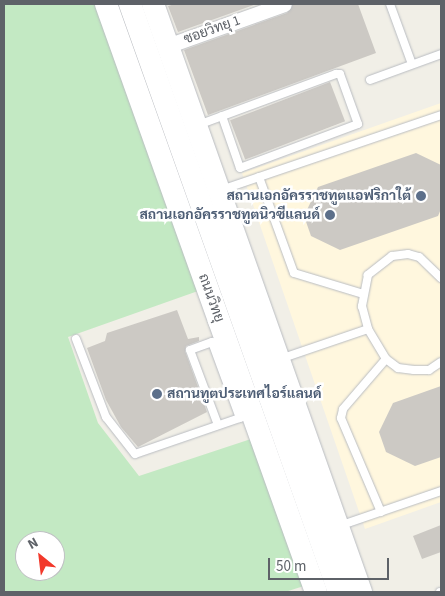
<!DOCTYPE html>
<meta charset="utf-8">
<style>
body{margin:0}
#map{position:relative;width:445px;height:596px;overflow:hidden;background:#f1efe7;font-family:"Source Sans 3",Sarabun,sans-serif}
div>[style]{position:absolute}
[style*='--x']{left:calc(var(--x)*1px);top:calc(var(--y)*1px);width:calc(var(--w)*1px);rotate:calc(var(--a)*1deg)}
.commercial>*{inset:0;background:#fff7de}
.green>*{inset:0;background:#c3e9c3}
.building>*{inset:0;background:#ccc9c4;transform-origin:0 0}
.roads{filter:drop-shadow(0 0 1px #b9bcc1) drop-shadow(0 0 1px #b9bcc1)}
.lane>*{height:8px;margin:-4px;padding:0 4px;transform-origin:4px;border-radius:4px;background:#fff}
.street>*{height:15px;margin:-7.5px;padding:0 7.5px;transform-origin:7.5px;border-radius:7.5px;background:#fff}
.secondary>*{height:22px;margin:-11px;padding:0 11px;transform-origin:11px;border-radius:11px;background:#fff}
.dots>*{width:14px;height:14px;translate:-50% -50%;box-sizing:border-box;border:2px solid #fff;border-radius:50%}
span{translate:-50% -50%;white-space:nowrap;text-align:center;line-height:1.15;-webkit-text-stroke:5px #fff;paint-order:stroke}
.street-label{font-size:14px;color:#5e6268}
.service-label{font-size:14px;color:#4e5e75;font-weight:700}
.right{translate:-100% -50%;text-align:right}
.left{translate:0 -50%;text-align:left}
.frame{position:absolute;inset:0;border:5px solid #5e6268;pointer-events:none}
.north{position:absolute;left:15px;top:531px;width:50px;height:50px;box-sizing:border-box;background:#fff;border:1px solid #bfc0c3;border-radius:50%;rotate:331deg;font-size:14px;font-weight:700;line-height:20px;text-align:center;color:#5e6268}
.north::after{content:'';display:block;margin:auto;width:18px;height:22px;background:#f2392b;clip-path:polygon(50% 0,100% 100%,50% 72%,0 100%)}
.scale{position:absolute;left:268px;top:558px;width:121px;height:22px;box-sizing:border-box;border:2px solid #5e6268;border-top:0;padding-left:6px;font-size:15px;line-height:18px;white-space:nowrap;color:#5e6268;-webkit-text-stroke:4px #fff;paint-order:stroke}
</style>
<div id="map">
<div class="commercial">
<i style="clip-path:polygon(441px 103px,441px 502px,365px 529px,242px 173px)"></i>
</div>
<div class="green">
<i style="clip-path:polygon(evenodd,4px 4px,95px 4px,198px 291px,68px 337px,98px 423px,139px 476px,254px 438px,304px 586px,285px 592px,4px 592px,4px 4px,25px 541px,55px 541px,55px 571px,25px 571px,25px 541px)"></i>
</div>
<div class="building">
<i style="clip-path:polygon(175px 4px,257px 4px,178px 32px,168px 6px)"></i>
<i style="clip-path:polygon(293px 4px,358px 4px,376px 53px,208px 115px,184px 50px,287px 13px)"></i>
<i style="left:330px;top:82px;width:42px;height:107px;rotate:69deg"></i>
<i style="clip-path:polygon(416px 153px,441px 165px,441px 209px,438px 216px,340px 250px,311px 236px,304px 216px,318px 187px)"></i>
<i style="clip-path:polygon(177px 310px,188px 339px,199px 337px,199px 341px,186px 346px,185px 351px,207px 412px,138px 447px,121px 427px,106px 400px,87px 348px,105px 341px,107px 333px)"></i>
<i style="clip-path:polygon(441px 386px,441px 457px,415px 466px,386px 452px,379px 432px,393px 403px)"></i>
<i style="clip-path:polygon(441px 525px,441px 552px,422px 559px,413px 536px)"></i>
</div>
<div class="roads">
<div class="lane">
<i style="--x:390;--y:4;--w:64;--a:69.9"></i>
<i style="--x:370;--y:80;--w:76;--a:-20.1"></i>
<i style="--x:198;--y:125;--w:147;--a:-20.3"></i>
<i style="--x:336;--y:74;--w:4;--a:0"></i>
<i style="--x:340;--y:74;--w:53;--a:70.2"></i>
<i style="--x:358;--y:124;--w:126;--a:159.6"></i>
<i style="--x:240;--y:168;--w:55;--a:-109.1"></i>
<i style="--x:259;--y:177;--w:102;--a:70"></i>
<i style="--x:294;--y:273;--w:72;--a:16.9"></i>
<i style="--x:221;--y:190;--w:232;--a:-18.8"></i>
<i style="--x:441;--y:278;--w:30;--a:-136"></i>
<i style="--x:419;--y:257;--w:11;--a:-165"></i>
<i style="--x:408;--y:254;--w:16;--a:173"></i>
<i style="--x:392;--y:256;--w:31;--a:142"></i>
<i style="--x:368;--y:275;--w:32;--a:101"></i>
<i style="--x:362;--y:306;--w:24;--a:75"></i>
<i style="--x:368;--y:329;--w:35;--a:59"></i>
<i style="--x:386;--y:359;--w:15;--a:37"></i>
<i style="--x:398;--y:368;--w:16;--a:7"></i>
<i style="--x:414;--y:370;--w:15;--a:0"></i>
<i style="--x:429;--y:370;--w:14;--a:-34"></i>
<i style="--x:76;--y:339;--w:84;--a:69"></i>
<i style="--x:106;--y:417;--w:47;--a:51.9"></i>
<i style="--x:135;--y:454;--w:123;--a:-19"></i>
<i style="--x:280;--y:359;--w:93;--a:-18.8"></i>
<i style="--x:218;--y:425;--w:80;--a:-110.5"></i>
<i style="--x:190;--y:350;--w:23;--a:-20"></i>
<i style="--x:212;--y:342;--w:81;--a:69.8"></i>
<i style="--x:381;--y:512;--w:102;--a:-113.1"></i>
<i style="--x:341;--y:418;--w:9;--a:-77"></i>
<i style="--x:343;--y:409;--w:66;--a:-49.3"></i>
<i style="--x:339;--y:526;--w:108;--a:-18.9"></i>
<i style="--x:440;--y:592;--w:1;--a:0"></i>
</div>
<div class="street">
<i style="--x:167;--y:46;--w:124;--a:-19.7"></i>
</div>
<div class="secondary">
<i style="--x:106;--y:4;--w:624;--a:70.35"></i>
<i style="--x:130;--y:4;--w:624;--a:70.43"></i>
<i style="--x:153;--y:4;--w:624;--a:70.52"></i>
</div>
</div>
<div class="dots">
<i style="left:421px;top:196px;background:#5c6f8a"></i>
<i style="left:330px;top:215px;background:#5c6f8a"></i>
<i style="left:157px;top:394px;background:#5c6f8a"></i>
</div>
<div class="street-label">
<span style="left:212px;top:30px;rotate:-20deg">ซอยวิทยุ 1</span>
<span style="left:211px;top:298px;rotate:70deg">ถนนวิทยุ</span>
</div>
<div class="service-label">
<span class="right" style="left:411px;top:196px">สถานเอกอัครราชทูตแอฟริกาใต้</span>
<span class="right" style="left:320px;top:215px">สถานเอกอัครราชทูตนิวซีแลนด์</span>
<span class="left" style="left:167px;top:394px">สถานทูตประเทศไอร์แลนด์</span>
</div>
<div class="frame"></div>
<div class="north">N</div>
<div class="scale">50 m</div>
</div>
